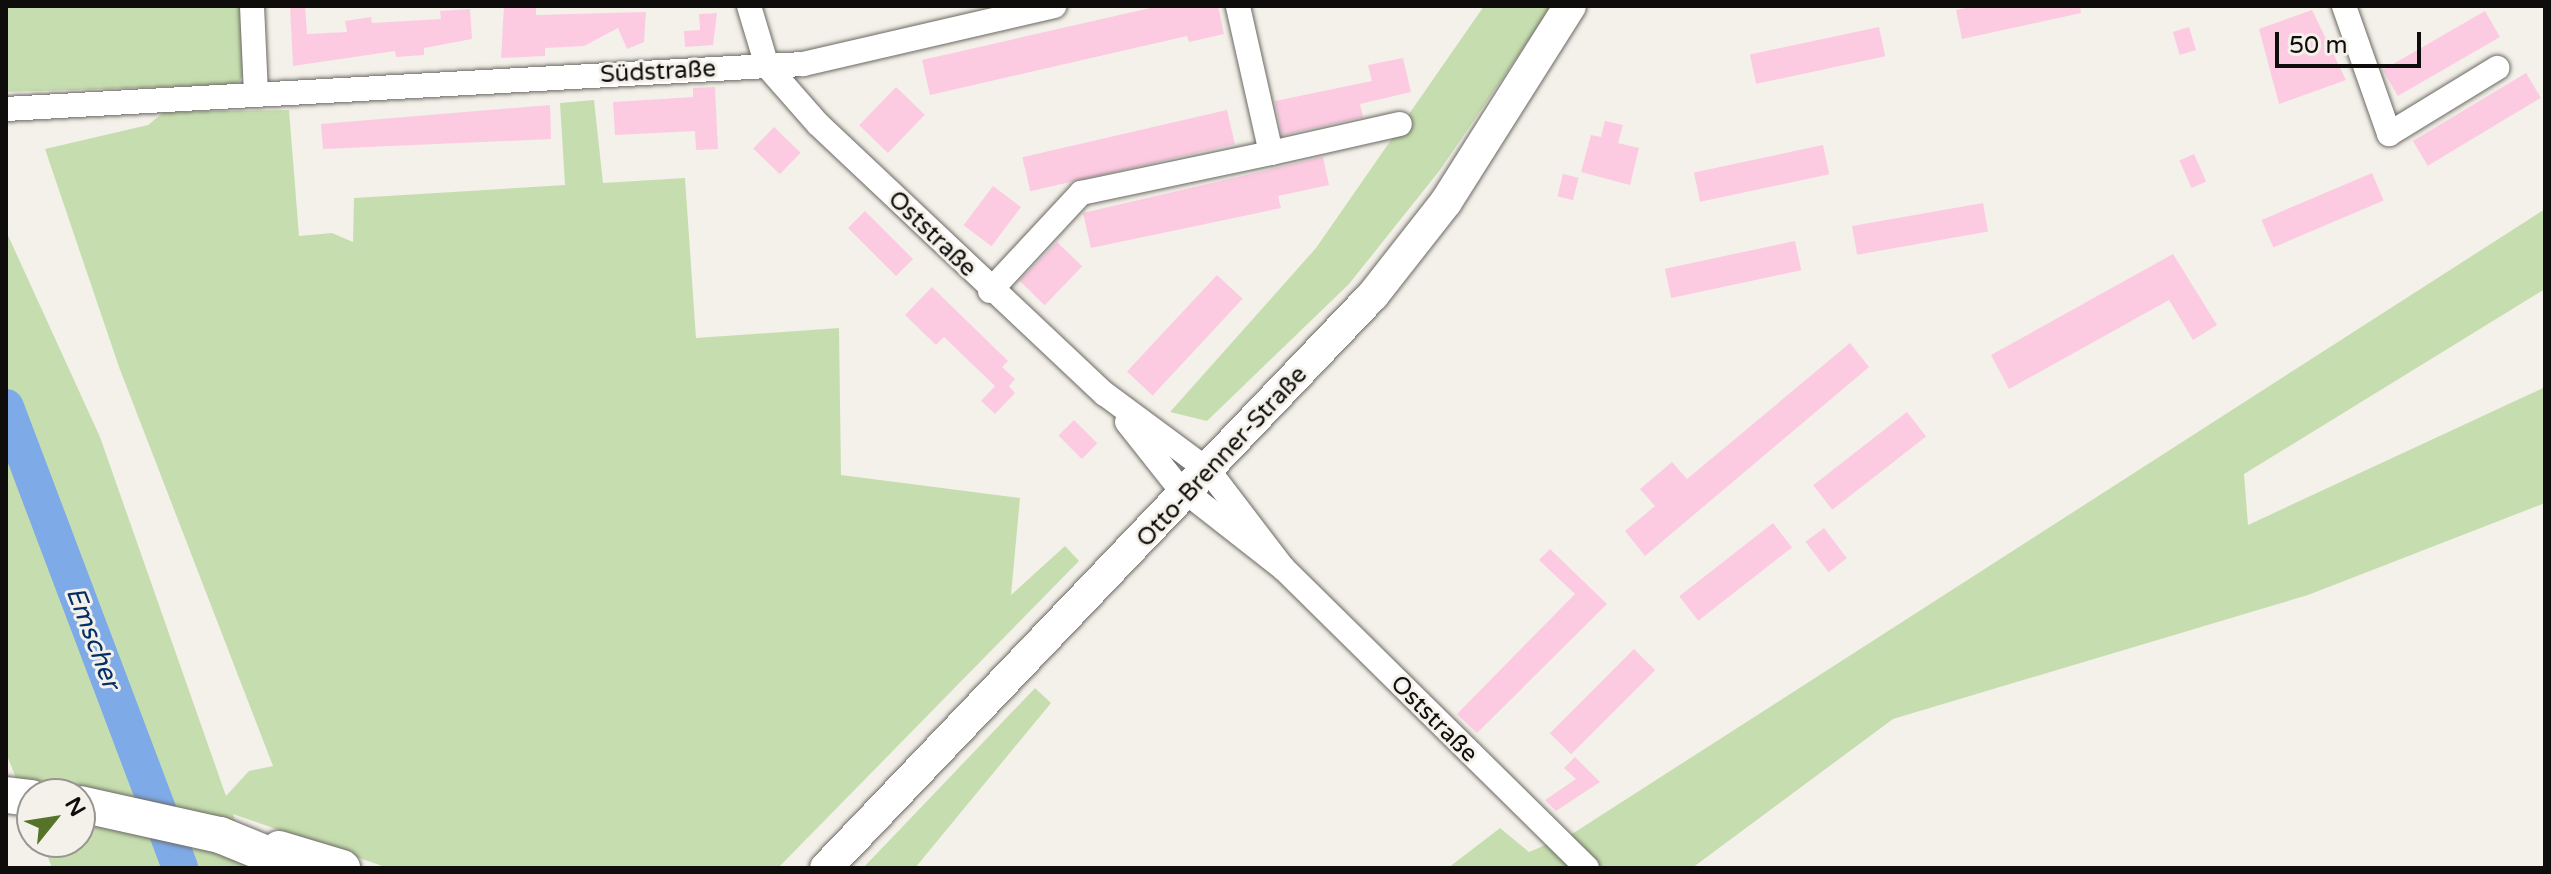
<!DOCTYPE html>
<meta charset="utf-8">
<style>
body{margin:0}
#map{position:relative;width:2551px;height:874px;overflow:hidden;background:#f4f1ea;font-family:"Varela Round",sans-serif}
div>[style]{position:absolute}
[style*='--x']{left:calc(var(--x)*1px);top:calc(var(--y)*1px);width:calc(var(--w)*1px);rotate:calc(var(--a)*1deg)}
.green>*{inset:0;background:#c6deaf}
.river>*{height:36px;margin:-18px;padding:0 18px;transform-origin:18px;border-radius:18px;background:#7eaae8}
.building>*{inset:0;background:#fccbe2;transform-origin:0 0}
.roads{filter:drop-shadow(0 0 2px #6b6963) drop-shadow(0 0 2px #6b6963)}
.street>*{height:24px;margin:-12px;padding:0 12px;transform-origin:12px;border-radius:12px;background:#fff}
.secondary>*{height:32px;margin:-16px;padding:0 16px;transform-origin:16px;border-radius:16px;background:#fff}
.primary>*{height:36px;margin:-18px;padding:0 18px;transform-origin:18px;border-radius:18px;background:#fff}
span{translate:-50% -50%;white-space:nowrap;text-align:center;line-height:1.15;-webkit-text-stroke:6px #f4f1ea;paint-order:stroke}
.street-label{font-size:24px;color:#0e0d0b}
.water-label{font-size:26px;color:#053067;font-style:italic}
.frame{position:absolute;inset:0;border:8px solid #0e0d0b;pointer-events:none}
.north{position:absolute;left:16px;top:778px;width:80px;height:80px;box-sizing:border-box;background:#f4f1ea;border:2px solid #989691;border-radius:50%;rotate:60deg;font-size:22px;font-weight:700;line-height:32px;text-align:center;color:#0e0d0b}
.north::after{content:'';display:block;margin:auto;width:28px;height:36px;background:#567429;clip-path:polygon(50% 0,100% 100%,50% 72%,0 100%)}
.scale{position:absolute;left:2275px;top:32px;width:146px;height:36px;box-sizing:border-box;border:4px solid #0e0d0b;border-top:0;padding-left:10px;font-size:24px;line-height:28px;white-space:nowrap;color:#0e0d0b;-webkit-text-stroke:6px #f4f1ea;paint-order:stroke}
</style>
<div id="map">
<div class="green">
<i style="clip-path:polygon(6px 6px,246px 6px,250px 65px,238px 83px,225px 85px,6px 92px)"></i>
<i style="clip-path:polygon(1484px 6px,1552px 6px,1440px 170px,1349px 284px,1207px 421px,1170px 412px,1316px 248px)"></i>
<i style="clip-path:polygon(594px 100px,603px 183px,685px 178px,696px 338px,839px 328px,841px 475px,1020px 498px,1011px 595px,1065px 546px,1079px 561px,778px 868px,388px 868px,233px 814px,248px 861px,270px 868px,52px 868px,42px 842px,80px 842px,80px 794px,32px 794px,32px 818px,6px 753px,6px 231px,100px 437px,226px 796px,249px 771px,273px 766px,119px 367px,45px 149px,148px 125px,164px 112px,289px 110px,299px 236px,332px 233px,353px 242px,354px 198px,565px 185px,560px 103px)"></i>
<i style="clip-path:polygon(2545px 209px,2545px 289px,2244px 474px,2248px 525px,2545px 387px,2545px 503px,2308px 595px,1893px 719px,1692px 868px,1448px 868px,1500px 828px,1529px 852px,1572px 834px)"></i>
<i style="clip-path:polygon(1035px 688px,1051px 703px,915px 868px,863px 868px)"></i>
</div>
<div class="river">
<i style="--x:6;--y:407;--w:493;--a:69.3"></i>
</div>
<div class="building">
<i style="clip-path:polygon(290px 6px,305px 6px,307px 34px,347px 32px,345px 21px,371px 17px,372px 23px,441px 19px,440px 11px,470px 9px,472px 39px,424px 48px,424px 55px,396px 57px,395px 51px,293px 66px)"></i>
<i style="clip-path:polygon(504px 6px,536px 6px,536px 15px,646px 12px,644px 42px,627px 49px,618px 28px,584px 46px,545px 48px,545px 56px,501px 58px)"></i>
<i style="clip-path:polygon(1159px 6px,1218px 6px,1224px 34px,1189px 42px,1187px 36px,930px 95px,922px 60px)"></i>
<i style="clip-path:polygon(1975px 6px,2080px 6px,2081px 13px,1962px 39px,1956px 10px)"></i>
<i style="clip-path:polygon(2312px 10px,2346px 80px,2279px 104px,2259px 29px)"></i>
<i style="left:2485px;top:11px;width:30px;height:118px;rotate:60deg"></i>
<i style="clip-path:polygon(717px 13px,713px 45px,685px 47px,684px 31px,700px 30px,699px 14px)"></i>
<i style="left:1879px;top:27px;width:30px;height:132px;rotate:78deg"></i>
<i style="left:2189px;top:27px;width:24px;height:17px;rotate:73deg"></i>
<i style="clip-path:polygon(1403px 58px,1411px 92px,1360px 104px,1363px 117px,1282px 135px,1275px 101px,1372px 81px,1368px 65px)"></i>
<i style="left:2526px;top:73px;width:29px;height:132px;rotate:59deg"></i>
<i style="clip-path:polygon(715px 87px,718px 149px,696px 150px,695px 131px,615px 135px,613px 102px,693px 97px,693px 88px)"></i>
<i style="left:896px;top:87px;width:40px;height:53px;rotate:44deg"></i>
<i style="clip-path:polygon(550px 105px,551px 139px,323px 149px,321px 124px)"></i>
<i style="left:1227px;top:110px;width:35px;height:210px;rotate:77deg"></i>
<i style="clip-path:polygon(1605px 121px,1623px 125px,1618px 143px,1639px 148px,1630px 185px,1581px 172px,1591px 135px,1601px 137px)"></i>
<i style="left:774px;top:127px;width:37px;height:30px;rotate:44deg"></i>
<i style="left:1823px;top:145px;width:30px;height:132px;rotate:78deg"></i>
<i style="left:2194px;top:154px;width:30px;height:16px;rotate:66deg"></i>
<i style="clip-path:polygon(1323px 157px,1329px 185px,1278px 196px,1281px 208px,1091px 248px,1083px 213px)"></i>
<i style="left:2372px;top:173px;width:30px;height:120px;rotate:67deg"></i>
<i style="left:1563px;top:174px;width:16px;height:23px;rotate:14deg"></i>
<i style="left:993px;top:186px;width:35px;height:49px;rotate:37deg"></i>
<i style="left:1983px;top:203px;width:29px;height:133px;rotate:80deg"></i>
<i style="left:865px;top:211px;width:68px;height:24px;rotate:45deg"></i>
<i style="left:1795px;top:241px;width:30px;height:133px;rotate:78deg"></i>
<i style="left:1057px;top:242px;width:35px;height:54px;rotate:44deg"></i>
<i style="clip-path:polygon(2173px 254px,2217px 325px,2193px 340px,2169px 300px,2009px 389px,1991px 355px)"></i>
<i style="left:1217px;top:275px;width:35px;height:132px;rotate:43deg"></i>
<i style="clip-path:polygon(932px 287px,1008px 361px,1002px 367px,1015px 379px,1009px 386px,1015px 393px,995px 414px,981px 401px,995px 386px,944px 337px,936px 345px,905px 315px)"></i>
<i style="clip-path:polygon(1850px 343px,1869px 367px,1645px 556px,1625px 531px,1655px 506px,1640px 489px,1672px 462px,1687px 479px)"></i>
<i style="left:1907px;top:412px;width:31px;height:119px;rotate:52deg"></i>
<i style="left:1074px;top:420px;width:33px;height:22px;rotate:45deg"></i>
<i style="left:1773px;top:523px;width:31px;height:119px;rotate:52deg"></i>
<i style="left:1824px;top:528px;width:38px;height:23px;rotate:53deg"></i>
<i style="clip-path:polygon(1550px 549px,1607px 604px,1477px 733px,1457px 714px,1575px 594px,1539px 560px)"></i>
<i style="left:1634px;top:649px;width:30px;height:119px;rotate:45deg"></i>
<i style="clip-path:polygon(1575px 757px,1600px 782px,1556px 811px,1545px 800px,1576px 779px,1564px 768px)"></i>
</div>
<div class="roads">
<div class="street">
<i style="--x:252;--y:6;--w:89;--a:87.4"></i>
<i style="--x:749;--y:6;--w:63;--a:73.3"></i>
<i style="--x:767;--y:66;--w:77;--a:48.7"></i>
<i style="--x:818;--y:124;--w:394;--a:43.3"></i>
<i style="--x:1105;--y:394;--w:129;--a:36.5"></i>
<i style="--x:1209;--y:471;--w:122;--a:52.7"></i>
<i style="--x:2344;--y:6;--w:136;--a:70.6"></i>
<i style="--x:2389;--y:134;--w:127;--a:-31.4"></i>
<i style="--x:6;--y:109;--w:798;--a:-3.23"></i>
<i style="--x:803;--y:64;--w:258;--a:-13"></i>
<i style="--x:1271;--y:153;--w:132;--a:-12.7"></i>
<i style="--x:990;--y:291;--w:134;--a:-47.1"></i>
<i style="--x:1081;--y:193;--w:194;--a:-11.9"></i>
<i style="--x:1271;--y:153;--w:151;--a:-102.7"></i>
<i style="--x:1127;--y:422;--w:80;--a:51.6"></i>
<i style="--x:1177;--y:485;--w:135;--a:38.1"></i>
<i style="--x:1283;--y:568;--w:427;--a:44.6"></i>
</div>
<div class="secondary">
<i style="--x:826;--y:868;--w:792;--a:-46.33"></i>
<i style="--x:1373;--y:295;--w:118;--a:-51.9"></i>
<i style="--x:1446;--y:202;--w:232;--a:-57.7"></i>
</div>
<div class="primary">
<i style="--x:6;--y:795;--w:26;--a:7"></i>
<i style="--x:80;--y:804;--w:143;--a:12.5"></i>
<i style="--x:220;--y:835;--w:87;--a:22.2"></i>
<i style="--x:279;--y:849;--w:66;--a:16.8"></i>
</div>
</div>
<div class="street-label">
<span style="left:658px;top:72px;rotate:-3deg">Südstraße</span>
<span style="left:932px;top:234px;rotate:44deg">Oststraße</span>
<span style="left:1222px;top:457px;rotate:-47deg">Otto-Brenner-Straße</span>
<span style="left:1434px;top:719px;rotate:45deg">Oststraße</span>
</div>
<div class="water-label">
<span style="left:93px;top:638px;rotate:69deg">Emscher</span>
</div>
<div class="frame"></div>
<div class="north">N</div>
<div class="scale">50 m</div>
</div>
